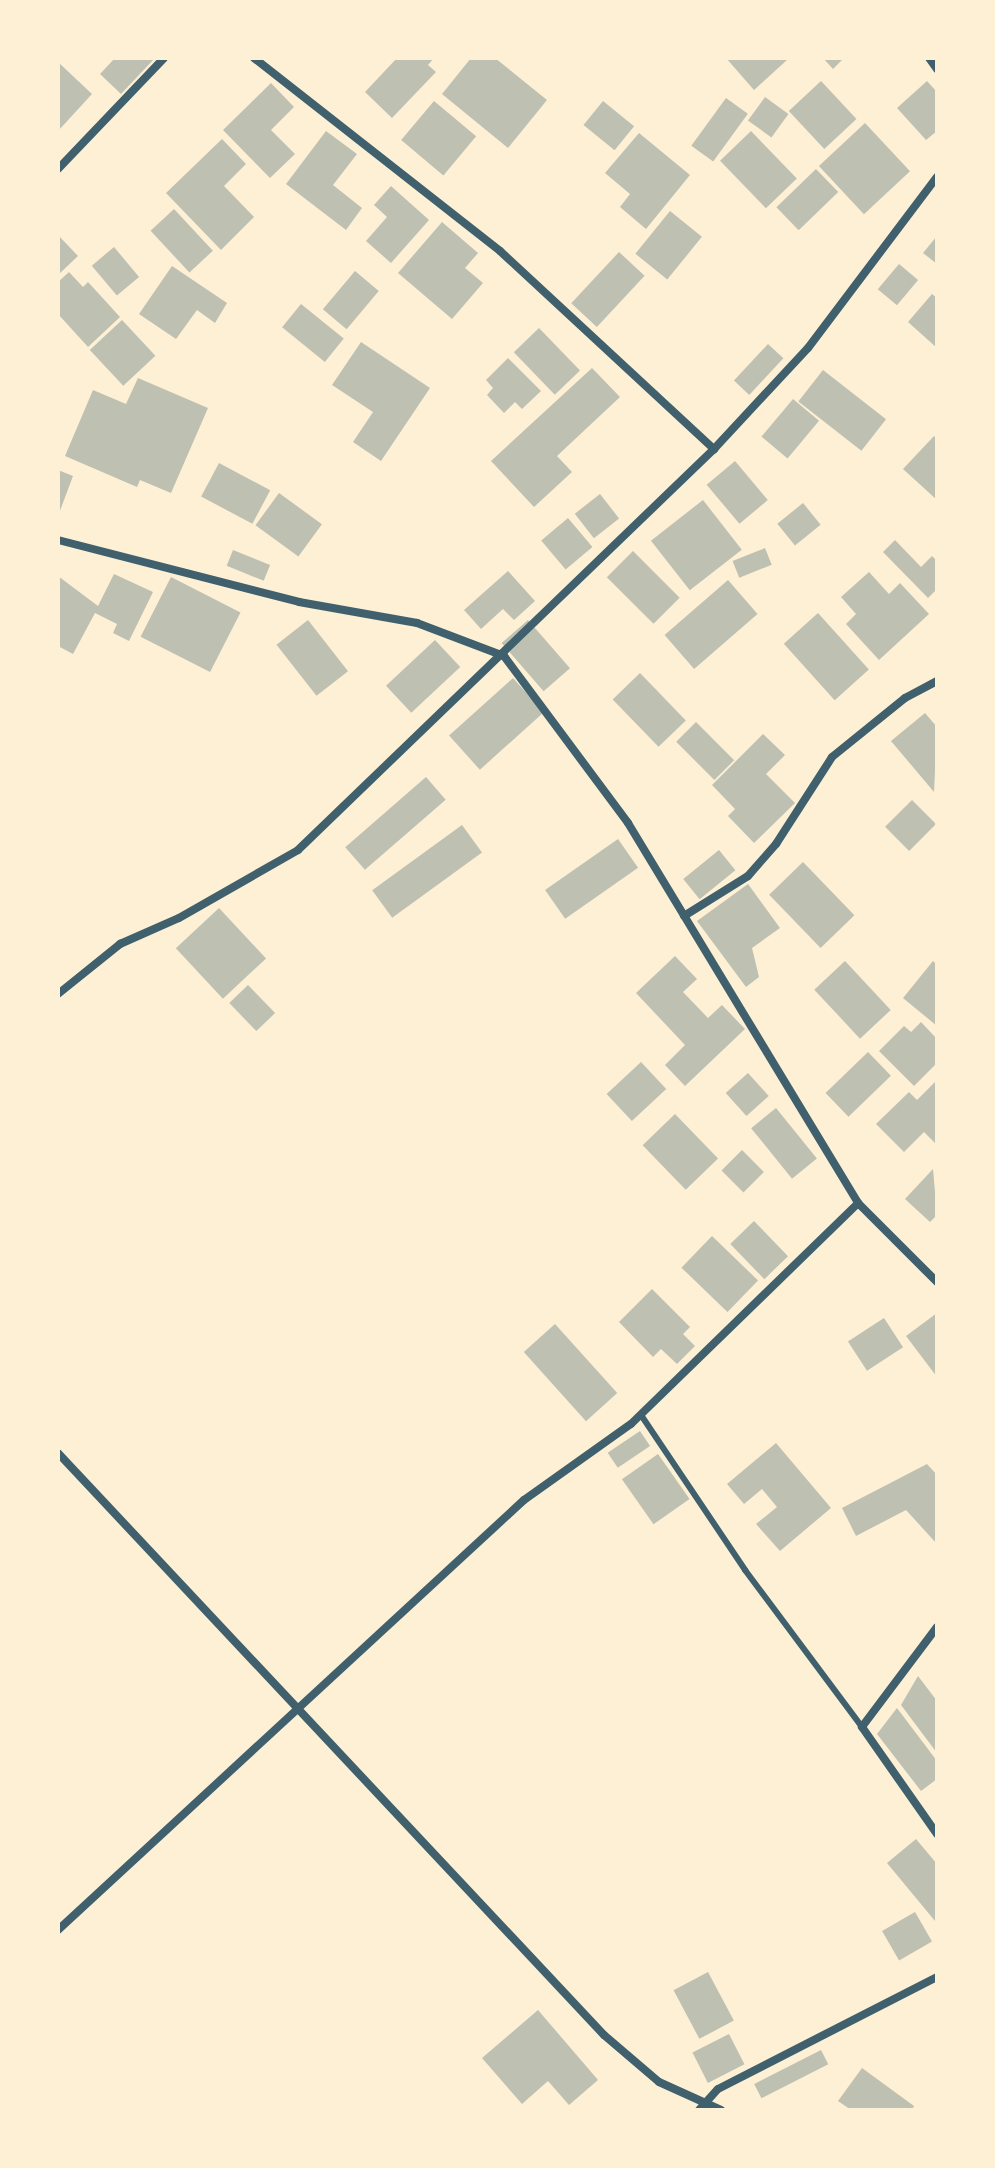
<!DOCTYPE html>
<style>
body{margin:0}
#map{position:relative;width:995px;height:2168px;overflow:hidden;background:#fdf0d5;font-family:Roboto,sans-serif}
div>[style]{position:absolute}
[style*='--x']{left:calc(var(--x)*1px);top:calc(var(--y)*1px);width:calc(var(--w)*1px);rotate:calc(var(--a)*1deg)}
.building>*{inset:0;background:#bec0b2;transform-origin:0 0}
.service>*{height:6px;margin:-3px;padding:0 3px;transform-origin:3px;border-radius:3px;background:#3f606c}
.minor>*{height:8px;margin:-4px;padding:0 4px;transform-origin:4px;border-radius:4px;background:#3f606c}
span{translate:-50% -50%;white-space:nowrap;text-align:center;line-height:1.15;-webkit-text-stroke:8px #fdf0d5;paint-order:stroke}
.frame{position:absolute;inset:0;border:60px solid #fdf0d5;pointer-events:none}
</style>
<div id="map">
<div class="building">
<i style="clip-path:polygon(115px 58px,155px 58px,121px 94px,100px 74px)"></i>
<i style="clip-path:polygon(397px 58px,434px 58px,428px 65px,436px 72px,392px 118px,365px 92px)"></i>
<i style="clip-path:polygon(471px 58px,495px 58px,547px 100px,508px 148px,442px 94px)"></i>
<i style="clip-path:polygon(726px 58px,786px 58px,787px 60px,754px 90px)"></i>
<i style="clip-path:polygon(823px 58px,844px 58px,833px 69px)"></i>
<i style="clip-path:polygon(58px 62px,92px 94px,58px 131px)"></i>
<i style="left:821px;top:81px;width:52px;height:44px;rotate:47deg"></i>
<i style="clip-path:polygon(927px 81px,937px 92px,937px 131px,926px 140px,897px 108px)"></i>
<i style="clip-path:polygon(271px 83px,294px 107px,271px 130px,295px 154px,270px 178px,223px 130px)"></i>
<i style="left:765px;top:97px;width:29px;height:29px;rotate:36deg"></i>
<i style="left:726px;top:98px;width:27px;height:59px;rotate:36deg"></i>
<i style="left:434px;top:101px;width:55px;height:51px;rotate:40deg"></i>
<i style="left:603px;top:101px;width:40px;height:31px;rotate:39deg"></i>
<i style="left:865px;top:123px;width:66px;height:63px;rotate:47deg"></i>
<i style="clip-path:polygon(326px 131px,357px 154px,333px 185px,362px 208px,346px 230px,286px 184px)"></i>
<i style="left:751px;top:131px;width:66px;height:43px;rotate:46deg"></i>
<i style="clip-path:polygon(639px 133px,690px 175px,646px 229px,620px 207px,630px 194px,605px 173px)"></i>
<i style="clip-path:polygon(222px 139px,246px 164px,224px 186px,254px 217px,221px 250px,166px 193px)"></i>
<i style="left:816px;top:169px;width:32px;height:55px;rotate:46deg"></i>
<i style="clip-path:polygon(391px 186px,429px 220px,391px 263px,366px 241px,387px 217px,374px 205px)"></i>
<i style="left:174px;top:209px;width:57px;height:32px;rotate:47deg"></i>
<i style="left:670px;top:211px;width:41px;height:55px;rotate:39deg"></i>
<i style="clip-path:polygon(442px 222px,478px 253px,465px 268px,483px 283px,452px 319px,398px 273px)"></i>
<i style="clip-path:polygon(58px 235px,78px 256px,58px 275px)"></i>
<i style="clip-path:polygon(937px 236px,937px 264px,923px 253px)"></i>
<i style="left:114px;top:247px;width:39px;height:29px;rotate:50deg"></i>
<i style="left:619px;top:252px;width:35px;height:70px;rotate:43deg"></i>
<i style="left:899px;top:264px;width:25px;height:33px;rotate:40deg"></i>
<i style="clip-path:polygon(172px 266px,227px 303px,215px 323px,197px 310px,176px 339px,139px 314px)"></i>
<i style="left:355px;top:271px;width:31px;height:50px;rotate:40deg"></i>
<i style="clip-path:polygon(69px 272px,83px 287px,88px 282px,120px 317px,88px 347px,58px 314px,58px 282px)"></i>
<i style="clip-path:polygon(932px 294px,937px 298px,937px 348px,908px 322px)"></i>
<i style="left:301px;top:304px;width:55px;height:30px;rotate:39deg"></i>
<i style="left:122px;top:320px;width:49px;height:44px;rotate:47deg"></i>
<i style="left:539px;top:328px;width:59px;height:35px;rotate:46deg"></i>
<i style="clip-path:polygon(361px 342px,430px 388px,381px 461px,353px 442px,373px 412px,332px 385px)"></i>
<i style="left:768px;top:344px;width:21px;height:50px;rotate:43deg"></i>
<i style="clip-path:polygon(508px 358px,541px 391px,522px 409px,515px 402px,504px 413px,487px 395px,493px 388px,486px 380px)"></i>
<i style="clip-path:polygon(592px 368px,620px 397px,557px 456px,572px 472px,534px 507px,491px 461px)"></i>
<i style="left:823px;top:370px;width:80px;height:40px;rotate:38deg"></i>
<i style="clip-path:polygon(138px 378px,208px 408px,171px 493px,140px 480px,137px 487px,65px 456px,93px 390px,126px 404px)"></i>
<i style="left:793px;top:399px;width:34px;height:49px;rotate:40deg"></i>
<i style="clip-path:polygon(934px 436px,937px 439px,937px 500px,903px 469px)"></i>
<i style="left:735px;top:461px;width:51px;height:37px;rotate:50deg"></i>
<i style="left:219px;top:463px;width:58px;height:38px;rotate:28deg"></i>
<i style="clip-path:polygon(58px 470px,73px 476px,58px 516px)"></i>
<i style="left:279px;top:493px;width:53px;height:40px;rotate:36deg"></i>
<i style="left:600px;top:494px;width:31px;height:32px;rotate:52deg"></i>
<i style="left:703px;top:500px;width:63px;height:66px;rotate:52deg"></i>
<i style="left:803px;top:503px;width:28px;height:33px;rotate:51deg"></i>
<i style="left:568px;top:518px;width:38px;height:35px;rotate:50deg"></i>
<i style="clip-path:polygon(895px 540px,921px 567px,932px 556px,937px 561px,937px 589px,928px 598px,883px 552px)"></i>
<i style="left:765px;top:548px;width:18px;height:35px;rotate:68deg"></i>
<i style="left:233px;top:550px;width:40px;height:17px;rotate:22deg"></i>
<i style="left:633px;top:551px;width:66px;height:37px;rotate:45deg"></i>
<i style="clip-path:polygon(508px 571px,535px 601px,514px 620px,503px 609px,481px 629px,464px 610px)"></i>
<i style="clip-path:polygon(869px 572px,889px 594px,900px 583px,929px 614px,879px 660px,846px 624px,856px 614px,841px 597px)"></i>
<i style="clip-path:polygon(114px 574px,153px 592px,129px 641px,113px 633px,117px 624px,95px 613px,73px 654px,58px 646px,58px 576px,98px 606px)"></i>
<i style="left:171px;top:577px;width:78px;height:67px;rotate:27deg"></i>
<i style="left:728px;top:580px;width:45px;height:84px;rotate:49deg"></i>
<i style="left:818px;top:613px;width:76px;height:46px;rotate:48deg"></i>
<i style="left:308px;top:620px;width:65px;height:40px;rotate:52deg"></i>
<i style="left:528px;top:620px;width:64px;height:35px;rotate:49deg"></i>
<i style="left:435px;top:640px;width:37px;height:67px;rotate:47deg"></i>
<i style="left:640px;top:673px;width:66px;height:38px;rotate:46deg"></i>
<i style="left:513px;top:678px;width:46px;height:86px;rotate:48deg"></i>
<i style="clip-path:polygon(925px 713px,937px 727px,934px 792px,891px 741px)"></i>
<i style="left:696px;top:722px;width:54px;height:28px;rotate:45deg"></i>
<i style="clip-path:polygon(763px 734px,785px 755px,766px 774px,795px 803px,754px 843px,728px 816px,735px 809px,712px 785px)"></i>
<i style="left:426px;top:777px;width:30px;height:107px;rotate:49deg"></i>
<i style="left:912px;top:800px;width:34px;height:38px;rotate:45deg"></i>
<i style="left:462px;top:825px;width:34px;height:111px;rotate:54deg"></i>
<i style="left:618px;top:839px;width:35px;height:89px;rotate:55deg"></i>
<i style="left:719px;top:850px;width:26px;height:46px;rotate:51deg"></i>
<i style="left:803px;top:862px;width:74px;height:47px;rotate:46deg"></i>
<i style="clip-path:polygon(748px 884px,780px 928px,752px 948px,759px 977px,746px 987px,697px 921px)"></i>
<i style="left:219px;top:908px;width:69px;height:59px;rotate:47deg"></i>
<i style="clip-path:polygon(675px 956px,697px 979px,683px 992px,708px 1018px,722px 1005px,745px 1029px,685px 1086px,665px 1065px,685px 1045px,636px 993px)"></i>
<i style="left:845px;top:961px;width:67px;height:42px;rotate:47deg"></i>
<i style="clip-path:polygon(933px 961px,937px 965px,937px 1026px,903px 998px)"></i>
<i style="left:248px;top:985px;width:39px;height:26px;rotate:46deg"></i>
<i style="clip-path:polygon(921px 1022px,937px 1039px,937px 1063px,914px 1086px,879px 1051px,904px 1026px,911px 1032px)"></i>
<i style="left:868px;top:1052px;width:33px;height:59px;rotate:46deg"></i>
<i style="left:641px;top:1062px;width:37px;height:47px;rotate:47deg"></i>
<i style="left:748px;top:1073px;width:31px;height:30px;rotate:48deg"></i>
<i style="clip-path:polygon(937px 1080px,937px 1145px,924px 1132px,904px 1152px,876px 1124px,909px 1092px,917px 1100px)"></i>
<i style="left:776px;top:1108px;width:65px;height:32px;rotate:51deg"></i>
<i style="left:675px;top:1114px;width:62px;height:45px;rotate:46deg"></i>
<i style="left:742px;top:1150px;width:31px;height:29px;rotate:45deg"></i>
<i style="clip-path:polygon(933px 1169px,937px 1215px,930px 1222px,905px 1199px)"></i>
<i style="left:754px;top:1221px;width:49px;height:33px;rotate:46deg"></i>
<i style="left:712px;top:1236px;width:64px;height:44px;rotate:44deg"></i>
<i style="clip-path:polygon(652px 1289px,690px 1327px,683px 1334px,695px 1346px,677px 1364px,661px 1349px,653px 1357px,619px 1322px)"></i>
<i style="clip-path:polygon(937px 1313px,937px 1377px,906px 1336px)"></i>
<i style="left:884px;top:1318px;width:35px;height:43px;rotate:57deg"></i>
<i style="left:555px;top:1324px;width:93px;height:42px;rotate:48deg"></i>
<i style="left:640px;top:1431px;width:18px;height:39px;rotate:56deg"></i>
<i style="clip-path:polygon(776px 1443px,831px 1508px,780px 1551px,756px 1524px,777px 1507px,762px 1489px,744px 1504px,727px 1484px)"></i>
<i style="left:658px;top:1454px;width:55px;height:44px;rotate:55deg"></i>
<i style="clip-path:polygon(927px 1464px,937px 1475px,937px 1544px,906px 1510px,856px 1536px,842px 1508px)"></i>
<i style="clip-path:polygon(918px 1676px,937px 1701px,937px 1753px,901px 1705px)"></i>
<i style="clip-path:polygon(897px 1708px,937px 1761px,937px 1779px,921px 1791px,877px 1734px)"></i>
<i style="clip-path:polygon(916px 1839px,937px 1864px,935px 1921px,887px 1863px)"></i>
<i style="left:915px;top:1912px;width:34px;height:38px;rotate:60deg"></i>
<i style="left:708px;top:1972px;width:55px;height:39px;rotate:62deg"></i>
<i style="clip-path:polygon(538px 2010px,598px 2080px,569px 2105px,548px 2081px,522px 2104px,482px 2058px)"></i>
<i style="left:729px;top:2034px;width:34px;height:41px;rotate:63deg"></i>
<i style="left:821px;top:2050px;width:16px;height:75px;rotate:63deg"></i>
<i style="clip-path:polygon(862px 2068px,914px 2106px,912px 2110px,851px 2110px,838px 2101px)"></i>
</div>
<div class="service">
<i style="--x:641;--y:1415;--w:187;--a:56.1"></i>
<i style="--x:745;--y:1570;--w:196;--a:53.3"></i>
</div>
<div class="minor">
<i style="--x:254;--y:58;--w:313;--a:38.1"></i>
<i style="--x:500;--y:251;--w:292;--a:42.8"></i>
<i style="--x:929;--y:58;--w:14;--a:54"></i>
<i style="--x:58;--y:169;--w:153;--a:-46.3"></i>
<i style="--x:58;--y:540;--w:249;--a:14.4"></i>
<i style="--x:299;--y:602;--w:120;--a:10.1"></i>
<i style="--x:417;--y:623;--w:93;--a:20.8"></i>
<i style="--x:504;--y:656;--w:208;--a:53.4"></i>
<i style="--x:628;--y:823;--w:444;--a:58.8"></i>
<i style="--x:858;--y:1203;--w:112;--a:45"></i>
<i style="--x:684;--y:916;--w:75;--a:-32"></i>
<i style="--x:748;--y:876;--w:43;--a:-48.8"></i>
<i style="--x:776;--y:844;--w:103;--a:-57.2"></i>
<i style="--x:832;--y:757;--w:94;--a:-38.9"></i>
<i style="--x:905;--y:698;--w:36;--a:-28"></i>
<i style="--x:58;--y:994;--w:80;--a:-38.9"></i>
<i style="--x:120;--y:944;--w:64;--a:-23.8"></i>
<i style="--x:179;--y:918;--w:137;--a:-29.7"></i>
<i style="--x:298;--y:850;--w:578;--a:-43.95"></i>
<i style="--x:714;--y:449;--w:138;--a:-47.1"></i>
<i style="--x:808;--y:348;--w:214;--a:-53"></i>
<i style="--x:58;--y:1453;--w:798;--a:46.83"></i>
<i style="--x:604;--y:2035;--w:72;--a:40.5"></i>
<i style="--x:659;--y:2082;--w:68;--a:24.3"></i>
<i style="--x:937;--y:1627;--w:125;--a:126.9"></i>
<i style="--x:862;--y:1727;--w:131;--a:55"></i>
<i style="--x:58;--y:1930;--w:634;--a:-42.7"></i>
<i style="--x:524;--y:1500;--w:131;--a:-35.4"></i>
<i style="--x:631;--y:1424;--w:317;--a:-44.2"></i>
<i style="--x:699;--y:2110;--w:28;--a:-48"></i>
<i style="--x:718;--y:2089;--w:246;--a:-27.1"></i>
</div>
<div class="frame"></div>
</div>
